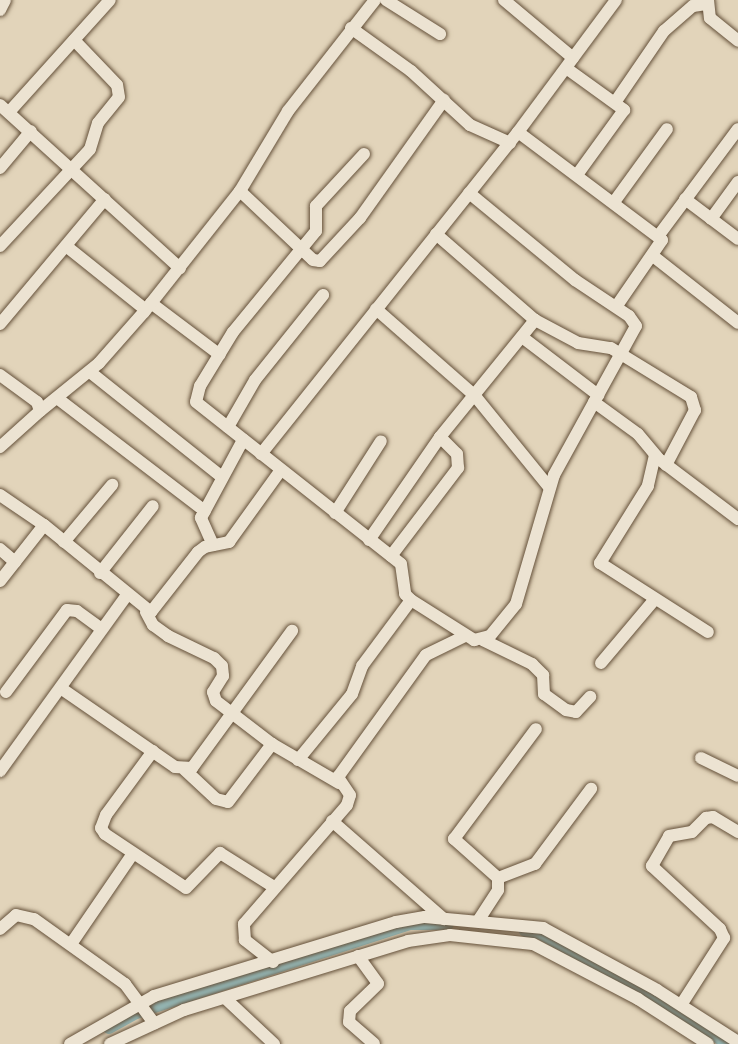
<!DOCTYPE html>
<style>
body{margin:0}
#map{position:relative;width:738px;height:1044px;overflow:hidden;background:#e2d4ba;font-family:"Sorts Mill Goudy",serif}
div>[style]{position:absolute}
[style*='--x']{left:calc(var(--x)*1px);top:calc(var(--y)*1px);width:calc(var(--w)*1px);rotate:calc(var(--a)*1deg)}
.canal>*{height:12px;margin:-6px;padding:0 6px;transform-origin:6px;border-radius:6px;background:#95b7b5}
.roads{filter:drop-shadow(0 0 2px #645039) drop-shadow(0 0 2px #645039)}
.minor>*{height:12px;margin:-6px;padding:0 6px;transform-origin:6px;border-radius:6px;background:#ece3d2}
span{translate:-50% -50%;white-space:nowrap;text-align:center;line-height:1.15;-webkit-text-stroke:6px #ece3d2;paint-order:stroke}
</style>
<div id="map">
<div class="canal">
<i style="--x:525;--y:931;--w:14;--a:8"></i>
<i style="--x:539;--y:933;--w:105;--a:28.5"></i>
<i style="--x:631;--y:983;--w:115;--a:32.2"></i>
<i style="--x:109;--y:1028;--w:31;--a:-29"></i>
<i style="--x:136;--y:1013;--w:288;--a:-18"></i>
<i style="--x:410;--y:924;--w:38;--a:0"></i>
</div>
<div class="roads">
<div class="minor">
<i style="--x:386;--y:0;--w:64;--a:32.2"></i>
<i style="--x:504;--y:0;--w:90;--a:40"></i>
<i style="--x:708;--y:0;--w:18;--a:84"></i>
<i style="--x:710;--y:18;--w:36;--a:39"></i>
<i style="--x:0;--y:10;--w:11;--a:-63"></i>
<i style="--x:351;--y:28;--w:74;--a:35.6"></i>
<i style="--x:411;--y:71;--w:80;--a:42.5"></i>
<i style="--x:470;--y:125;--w:44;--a:24.2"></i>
<i style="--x:566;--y:68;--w:72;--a:35.9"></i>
<i style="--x:624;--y:110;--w:80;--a:125.9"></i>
<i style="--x:616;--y:101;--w:85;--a:-55.6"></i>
<i style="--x:664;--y:31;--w:38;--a:-41"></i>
<i style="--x:693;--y:6;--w:13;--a:-9"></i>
<i style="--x:0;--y:105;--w:243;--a:42.2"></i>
<i style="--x:10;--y:111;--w:149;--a:-48"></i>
<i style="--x:518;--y:132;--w:180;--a:36.9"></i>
<i style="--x:662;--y:240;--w:81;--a:124.5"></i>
<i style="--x:364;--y:154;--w:71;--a:132.7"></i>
<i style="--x:316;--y:206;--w:25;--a:90"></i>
<i style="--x:316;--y:231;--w:131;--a:129.4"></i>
<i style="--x:233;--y:332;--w:63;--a:121.4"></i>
<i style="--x:200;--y:386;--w:16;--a:104"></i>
<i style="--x:196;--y:402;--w:261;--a:38.3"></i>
<i style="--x:401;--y:564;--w:30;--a:82"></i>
<i style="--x:405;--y:594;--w:8;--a:45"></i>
<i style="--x:411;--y:600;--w:75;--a:32.4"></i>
<i style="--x:474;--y:640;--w:16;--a:-14"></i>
<i style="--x:490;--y:636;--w:41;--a:-50.9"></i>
<i style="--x:516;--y:604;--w:134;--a:-73.6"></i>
<i style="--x:554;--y:475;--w:170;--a:-61.2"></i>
<i style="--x:636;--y:326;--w:12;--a:-125"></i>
<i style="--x:629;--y:316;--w:65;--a:-146.3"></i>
<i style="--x:575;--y:280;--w:137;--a:-140.6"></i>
<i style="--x:0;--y:168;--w:48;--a:-50"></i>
<i style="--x:240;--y:191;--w:100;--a:43.4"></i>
<i style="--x:313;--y:260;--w:7;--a:8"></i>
<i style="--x:320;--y:261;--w:59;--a:-47.1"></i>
<i style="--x:360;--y:218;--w:145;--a:-54.6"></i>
<i style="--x:685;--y:199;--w:66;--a:37"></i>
<i style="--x:614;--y:202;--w:90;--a:-54"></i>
<i style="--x:711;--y:219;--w:46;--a:-53.9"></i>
<i style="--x:436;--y:234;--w:131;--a:41"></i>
<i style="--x:535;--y:320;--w:49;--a:28.1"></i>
<i style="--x:578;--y:343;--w:33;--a:9"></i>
<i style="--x:611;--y:348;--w:94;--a:31.5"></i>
<i style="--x:691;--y:397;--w:14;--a:73"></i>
<i style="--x:695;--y:410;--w:62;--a:117.8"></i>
<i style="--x:659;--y:235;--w:132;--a:-53.3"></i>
<i style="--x:0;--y:246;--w:132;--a:-47.1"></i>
<i style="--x:90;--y:149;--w:27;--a:-73"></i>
<i style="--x:98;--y:123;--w:33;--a:-51"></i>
<i style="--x:119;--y:97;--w:12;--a:-99"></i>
<i style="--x:117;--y:85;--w:62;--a:-133.7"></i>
<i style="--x:66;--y:246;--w:102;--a:38.7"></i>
<i style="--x:653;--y:256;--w:108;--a:38.2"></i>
<i style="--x:151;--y:303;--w:86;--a:37"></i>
<i style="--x:376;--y:309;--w:132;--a:41.3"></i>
<i style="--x:475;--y:396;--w:117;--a:50.9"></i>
<i style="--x:0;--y:324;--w:163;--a:-50"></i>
<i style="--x:522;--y:337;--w:96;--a:37.3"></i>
<i style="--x:90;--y:372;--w:169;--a:38.5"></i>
<i style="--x:0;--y:375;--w:46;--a:36.1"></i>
<i style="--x:37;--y:402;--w:9;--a:72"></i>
<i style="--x:40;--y:411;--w:54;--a:138"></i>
<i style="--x:57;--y:398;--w:186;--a:37.4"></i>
<i style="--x:594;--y:402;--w:54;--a:36"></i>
<i style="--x:638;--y:434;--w:34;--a:50"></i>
<i style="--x:660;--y:460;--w:98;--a:37.1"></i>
<i style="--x:40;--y:411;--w:76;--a:-39.1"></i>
<i style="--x:99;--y:363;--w:68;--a:-48.6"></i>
<i style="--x:144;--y:312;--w:154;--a:-51.6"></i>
<i style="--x:240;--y:191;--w:93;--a:-59"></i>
<i style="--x:288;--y:111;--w:141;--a:-51.9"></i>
<i style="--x:228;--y:427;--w:54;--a:-60.1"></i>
<i style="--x:255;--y:380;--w:109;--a:-51.3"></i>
<i style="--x:261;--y:454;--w:412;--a:-51.4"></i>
<i style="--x:518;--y:132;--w:164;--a:-53.4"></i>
<i style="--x:655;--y:455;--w:32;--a:103"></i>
<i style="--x:648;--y:486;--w:91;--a:121.9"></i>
<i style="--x:600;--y:563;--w:128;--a:32.6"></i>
<i style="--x:0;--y:495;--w:53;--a:34.3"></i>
<i style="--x:44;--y:525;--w:138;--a:39.1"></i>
<i style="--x:151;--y:612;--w:76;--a:-51.9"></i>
<i style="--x:198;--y:552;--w:9;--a:-36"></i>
<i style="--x:205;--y:547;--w:25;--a:-12"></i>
<i style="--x:229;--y:542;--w:89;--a:-54.2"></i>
<i style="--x:335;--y:513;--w:85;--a:-57.4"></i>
<i style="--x:369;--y:540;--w:125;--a:-55.4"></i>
<i style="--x:440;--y:437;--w:151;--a:-50.9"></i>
<i style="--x:64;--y:542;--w:75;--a:-49.9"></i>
<i style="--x:213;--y:545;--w:30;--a:-114"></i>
<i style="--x:201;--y:518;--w:89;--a:-61.7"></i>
<i style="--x:0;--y:549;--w:20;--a:41"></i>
<i style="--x:391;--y:556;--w:111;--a:-52.7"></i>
<i style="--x:458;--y:468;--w:14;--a:-94"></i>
<i style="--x:457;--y:454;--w:24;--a:-135"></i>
<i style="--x:100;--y:573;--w:85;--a:-51.7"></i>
<i style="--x:0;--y:581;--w:71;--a:-51.8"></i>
<i style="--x:146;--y:612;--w:15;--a:62"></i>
<i style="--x:153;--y:625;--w:19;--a:36"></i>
<i style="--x:168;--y:636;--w:51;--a:25.6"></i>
<i style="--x:214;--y:658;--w:11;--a:45"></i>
<i style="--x:222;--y:666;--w:10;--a:84"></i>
<i style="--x:223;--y:676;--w:19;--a:122"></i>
<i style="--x:213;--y:692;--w:9;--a:72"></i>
<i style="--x:216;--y:701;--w:71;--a:37.5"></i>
<i style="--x:272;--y:744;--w:78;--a:30.2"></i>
<i style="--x:483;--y:640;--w:55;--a:26.1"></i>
<i style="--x:532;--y:664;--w:16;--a:45"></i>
<i style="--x:543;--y:675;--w:19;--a:87"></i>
<i style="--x:544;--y:694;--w:27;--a:36"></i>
<i style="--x:566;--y:710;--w:10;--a:11"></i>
<i style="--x:576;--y:712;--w:21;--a:-47"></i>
<i style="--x:601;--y:663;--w:82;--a:-49.9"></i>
<i style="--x:62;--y:689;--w:137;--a:34.6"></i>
<i style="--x:175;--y:767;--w:17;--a:3"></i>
<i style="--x:192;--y:768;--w:170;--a:-53.9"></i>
<i style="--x:6;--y:692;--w:102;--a:-53.4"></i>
<i style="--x:67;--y:610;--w:10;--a:6"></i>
<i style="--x:77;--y:611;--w:29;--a:36"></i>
<i style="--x:153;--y:751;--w:79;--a:126.3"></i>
<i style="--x:106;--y:815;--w:14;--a:111"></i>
<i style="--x:101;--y:828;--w:7;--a:56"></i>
<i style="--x:105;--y:834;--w:97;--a:33.7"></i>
<i style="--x:186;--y:888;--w:49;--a:-45.8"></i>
<i style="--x:220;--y:853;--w:64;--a:32.2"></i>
<i style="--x:701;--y:758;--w:41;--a:25.9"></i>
<i style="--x:298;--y:760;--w:85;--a:-50.7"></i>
<i style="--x:352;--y:694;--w:30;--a:-70"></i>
<i style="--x:362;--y:666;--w:82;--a:-53.4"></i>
<i style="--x:185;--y:770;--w:42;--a:43.1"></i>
<i style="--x:216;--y:799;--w:12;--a:14"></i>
<i style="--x:228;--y:802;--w:73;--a:-52.8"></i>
<i style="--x:0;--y:771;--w:216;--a:-54.2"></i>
<i style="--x:332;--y:821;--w:149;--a:41.2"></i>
<i style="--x:498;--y:878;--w:40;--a:-21"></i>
<i style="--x:535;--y:864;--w:94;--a:-53.3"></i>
<i style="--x:478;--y:921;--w:37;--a:-57"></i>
<i style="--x:498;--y:890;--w:12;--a:-90"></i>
<i style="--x:498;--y:878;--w:59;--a:-138.4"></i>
<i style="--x:454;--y:839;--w:137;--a:-53.3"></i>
<i style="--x:0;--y:929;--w:21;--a:-41"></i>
<i style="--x:16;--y:915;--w:18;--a:13"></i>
<i style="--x:34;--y:919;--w:112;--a:35.5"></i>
<i style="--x:125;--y:984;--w:49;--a:53.4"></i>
<i style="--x:71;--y:944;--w:108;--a:-55.6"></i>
<i style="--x:358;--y:956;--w:34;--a:54"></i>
<i style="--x:378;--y:984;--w:39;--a:136"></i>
<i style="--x:350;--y:1011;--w:11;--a:95"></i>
<i style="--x:349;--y:1022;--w:33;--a:41"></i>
<i style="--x:273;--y:962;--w:36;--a:-142"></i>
<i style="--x:245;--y:940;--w:16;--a:-94"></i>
<i style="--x:244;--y:924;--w:157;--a:-49.1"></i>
<i style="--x:347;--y:805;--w:10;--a:-73"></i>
<i style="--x:350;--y:795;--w:22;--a:-124"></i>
<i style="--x:338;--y:777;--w:150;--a:-54.2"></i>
<i style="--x:426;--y:655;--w:43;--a:-26"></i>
<i style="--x:226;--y:999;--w:66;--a:43.2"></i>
<i style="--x:681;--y:1005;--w:80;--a:-57.3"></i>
<i style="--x:724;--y:938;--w:10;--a:-114"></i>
<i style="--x:720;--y:929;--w:93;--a:-137.2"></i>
<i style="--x:652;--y:866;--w:34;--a:-60"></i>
<i style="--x:669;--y:836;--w:23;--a:-10"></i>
<i style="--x:692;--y:832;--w:20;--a:-45"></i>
<i style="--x:706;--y:818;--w:7;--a:-8"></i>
<i style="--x:713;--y:817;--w:29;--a:31"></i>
<i style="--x:70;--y:1044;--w:97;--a:-29.7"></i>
<i style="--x:154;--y:996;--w:253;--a:-17"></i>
<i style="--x:396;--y:922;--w:29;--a:-10"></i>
<i style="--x:425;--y:917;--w:119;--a:5.3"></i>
<i style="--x:543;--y:928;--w:130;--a:28.5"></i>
<i style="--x:657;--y:990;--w:96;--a:32.7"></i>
<i style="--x:110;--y:1044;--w:81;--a:-24.7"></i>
<i style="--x:184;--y:1010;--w:234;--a:-17.1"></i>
<i style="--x:408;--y:941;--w:42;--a:-8.1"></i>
<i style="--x:450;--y:935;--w:83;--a:6.2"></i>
<i style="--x:533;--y:944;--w:119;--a:27.6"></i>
<i style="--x:638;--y:999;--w:83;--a:32.7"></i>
</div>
</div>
</div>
